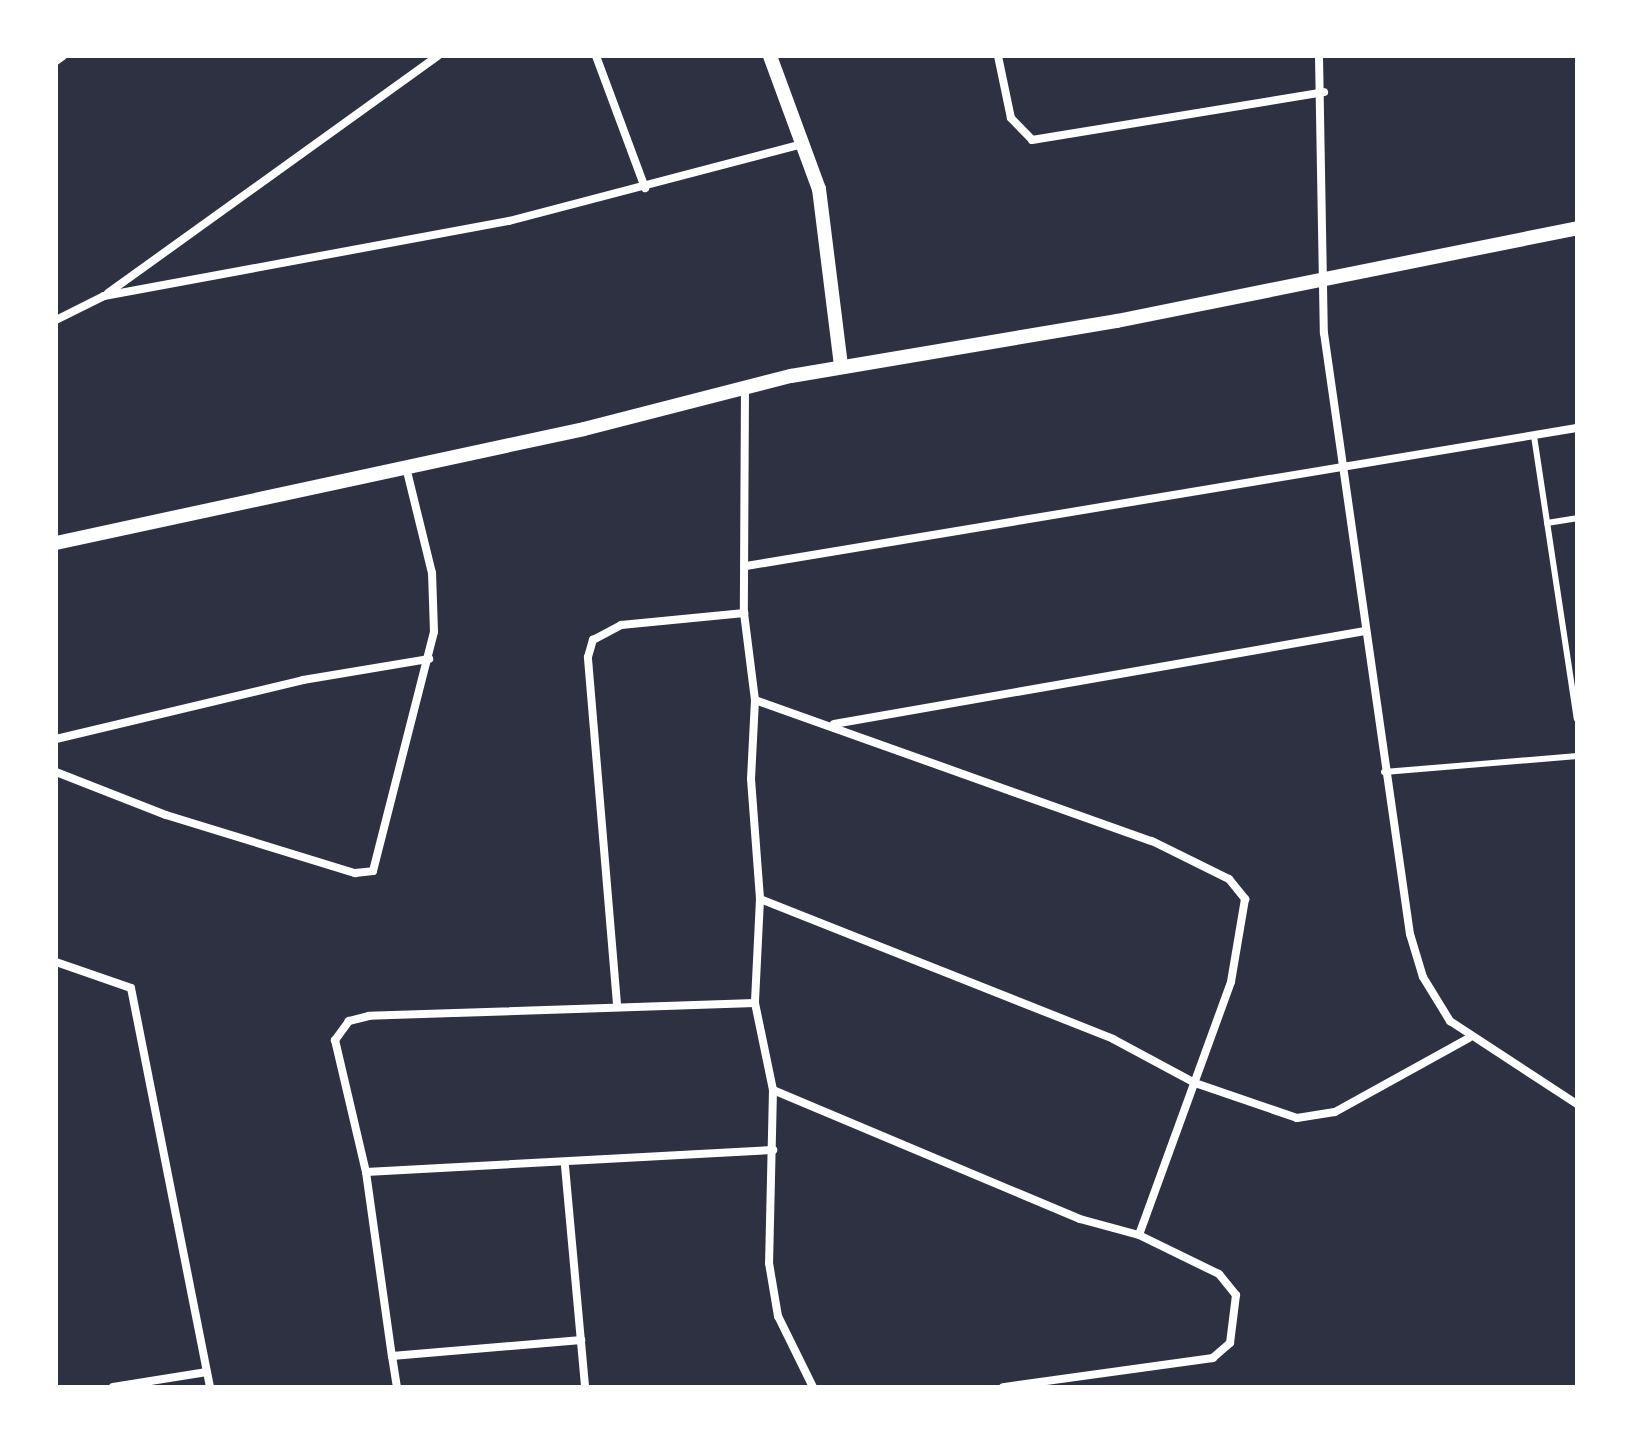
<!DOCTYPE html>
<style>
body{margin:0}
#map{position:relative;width:1633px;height:1443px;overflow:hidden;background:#2d3142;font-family:Karla,sans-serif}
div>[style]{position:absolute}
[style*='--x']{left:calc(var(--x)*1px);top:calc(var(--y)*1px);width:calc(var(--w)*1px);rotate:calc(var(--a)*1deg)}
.service>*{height:6px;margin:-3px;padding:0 3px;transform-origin:3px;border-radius:3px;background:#fff}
.minor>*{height:8px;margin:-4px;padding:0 4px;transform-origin:4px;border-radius:4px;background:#fff}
.tertiary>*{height:14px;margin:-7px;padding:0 7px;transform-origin:7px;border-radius:7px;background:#fff}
span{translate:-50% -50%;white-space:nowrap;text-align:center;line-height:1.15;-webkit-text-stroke:8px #fff;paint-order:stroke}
.frame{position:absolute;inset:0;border:58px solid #fff;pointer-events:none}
</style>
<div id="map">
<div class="service">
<i style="--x:1534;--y:436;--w:286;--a:81.4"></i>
<i style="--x:1547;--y:523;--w:30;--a:-9"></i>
<i style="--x:1384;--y:772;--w:194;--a:-4.7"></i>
</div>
<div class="minor">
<i style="--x:596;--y:56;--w:141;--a:69.6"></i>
<i style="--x:998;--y:56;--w:63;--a:78.2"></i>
<i style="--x:1011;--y:118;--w:30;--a:46"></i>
<i style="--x:1032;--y:140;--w:296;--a:-9.3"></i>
<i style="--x:1319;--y:56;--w:277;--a:89"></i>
<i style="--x:1324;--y:333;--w:607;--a:81.86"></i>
<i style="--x:1410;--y:934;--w:45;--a:73.2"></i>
<i style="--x:1423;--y:977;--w:52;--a:58.5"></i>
<i style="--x:1450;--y:1021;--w:152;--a:33.2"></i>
<i style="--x:56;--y:61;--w:9;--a:-36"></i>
<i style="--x:108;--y:293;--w:406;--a:-35.7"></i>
<i style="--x:56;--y:320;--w:54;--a:-26.6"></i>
<i style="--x:104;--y:296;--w:412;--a:-10.5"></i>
<i style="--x:509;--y:221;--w:304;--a:-14.7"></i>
<i style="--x:745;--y:387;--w:226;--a:90.3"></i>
<i style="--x:744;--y:613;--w:88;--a:82.8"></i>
<i style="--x:755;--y:700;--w:79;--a:92.9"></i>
<i style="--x:751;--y:779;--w:120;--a:85.7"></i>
<i style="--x:760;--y:899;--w:104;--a:92.8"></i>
<i style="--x:755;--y:1003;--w:89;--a:78.3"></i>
<i style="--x:773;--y:1090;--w:173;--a:91.3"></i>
<i style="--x:769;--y:1263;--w:54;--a:80.4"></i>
<i style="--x:778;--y:1316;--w:79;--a:63.8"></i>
<i style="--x:746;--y:566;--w:842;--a:-9.43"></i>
<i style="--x:755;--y:700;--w:421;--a:19.6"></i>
<i style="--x:1152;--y:841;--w:86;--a:26.3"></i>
<i style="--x:1229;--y:879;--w:26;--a:51"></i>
<i style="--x:1245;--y:899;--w:84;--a:99.6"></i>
<i style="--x:1231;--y:982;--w:269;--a:110"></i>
<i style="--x:834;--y:724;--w:539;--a:-9.93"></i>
<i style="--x:56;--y:739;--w:254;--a:-13.4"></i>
<i style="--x:303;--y:680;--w:128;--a:-9.5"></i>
<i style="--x:56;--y:772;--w:118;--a:21.4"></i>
<i style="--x:166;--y:815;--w:198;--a:17.1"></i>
<i style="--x:355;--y:873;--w:18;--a:-6"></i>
<i style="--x:373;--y:871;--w:247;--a:-75.7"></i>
<i style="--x:434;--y:632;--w:59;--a:-91.9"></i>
<i style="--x:432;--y:573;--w:109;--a:-103.8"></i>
<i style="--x:760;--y:899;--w:380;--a:21.6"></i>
<i style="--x:1113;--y:1039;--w:93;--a:28.2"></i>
<i style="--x:1195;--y:1083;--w:108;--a:18.9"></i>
<i style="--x:1297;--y:1118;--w:38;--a:-9"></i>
<i style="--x:1335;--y:1112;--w:153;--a:-28.9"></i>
<i style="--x:56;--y:962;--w:79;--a:19.1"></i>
<i style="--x:131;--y:988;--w:407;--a:78.8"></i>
<i style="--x:755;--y:1003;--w:386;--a:178.1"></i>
<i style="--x:369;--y:1016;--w:21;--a:166"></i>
<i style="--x:349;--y:1021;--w:24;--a:126"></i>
<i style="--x:335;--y:1040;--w:136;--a:76.8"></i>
<i style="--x:366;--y:1172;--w:408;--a:-3.1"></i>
<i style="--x:617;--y:1004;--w:348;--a:-94.8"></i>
<i style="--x:588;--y:657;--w:18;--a:-74"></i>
<i style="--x:593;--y:640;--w:32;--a:-28"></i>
<i style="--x:621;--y:625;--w:124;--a:-5.6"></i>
<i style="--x:773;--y:1090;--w:333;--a:22.8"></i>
<i style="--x:1080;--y:1219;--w:61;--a:15.2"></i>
<i style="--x:1139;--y:1235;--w:89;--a:26"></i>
<i style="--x:1219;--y:1274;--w:27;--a:51"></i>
<i style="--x:1236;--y:1295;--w:48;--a:97.1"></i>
<i style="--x:1230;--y:1343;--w:23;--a:139"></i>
<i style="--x:1213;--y:1358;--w:212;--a:172.1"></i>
<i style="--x:565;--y:1166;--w:222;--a:84.8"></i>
<i style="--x:366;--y:1172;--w:186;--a:82"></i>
<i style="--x:392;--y:1356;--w:190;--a:-4.8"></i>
<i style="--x:392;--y:1356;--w:31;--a:81"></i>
<i style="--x:113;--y:1387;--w:95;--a:-9.1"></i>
</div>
<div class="tertiary">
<i style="--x:770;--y:56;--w:142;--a:69.8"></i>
<i style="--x:819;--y:189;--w:178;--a:82.9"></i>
<i style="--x:56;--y:543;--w:540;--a:-12.18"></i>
<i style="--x:584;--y:429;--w:214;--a:-14.4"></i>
<i style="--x:791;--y:376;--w:331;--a:-9.6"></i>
<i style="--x:1117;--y:321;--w:469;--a:-11.4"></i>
</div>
<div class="frame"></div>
</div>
